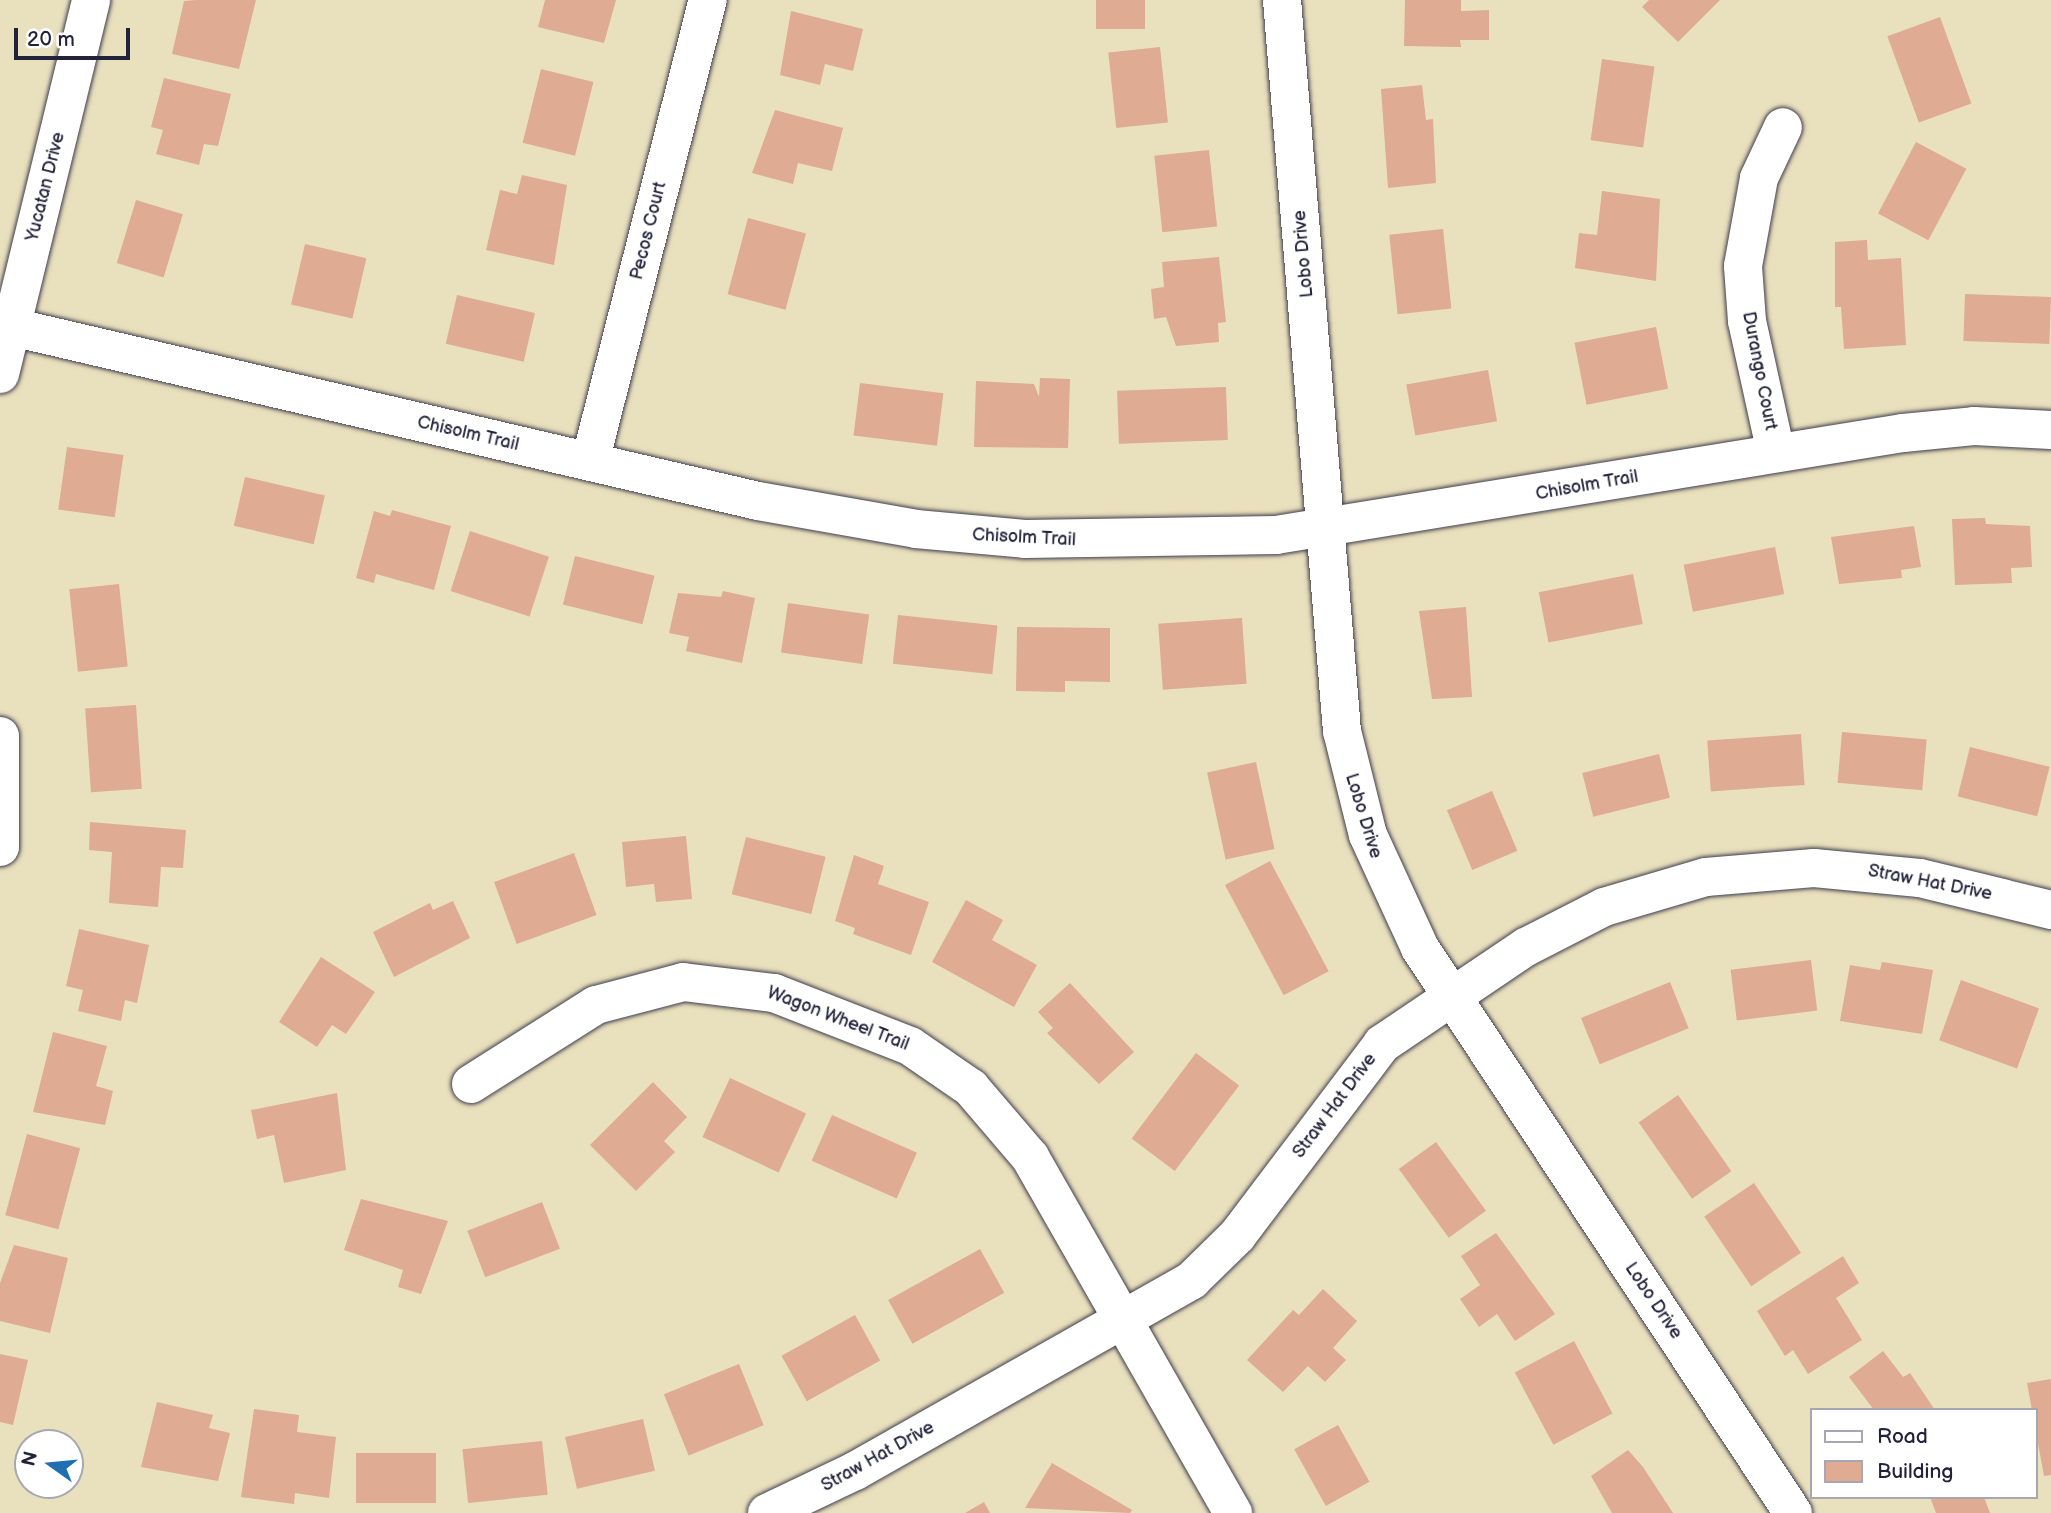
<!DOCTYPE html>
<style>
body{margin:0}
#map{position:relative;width:2051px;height:1513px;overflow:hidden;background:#e9e0bd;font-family:"Balsamiq Sans",sans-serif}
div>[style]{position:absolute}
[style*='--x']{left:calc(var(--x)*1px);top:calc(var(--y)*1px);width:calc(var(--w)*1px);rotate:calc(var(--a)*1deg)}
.building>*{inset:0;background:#dfab93;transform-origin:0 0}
.roads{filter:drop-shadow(0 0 2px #403e4e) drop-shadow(0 0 2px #403e4e)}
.minor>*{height:38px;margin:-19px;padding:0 19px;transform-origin:19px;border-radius:19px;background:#fff}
span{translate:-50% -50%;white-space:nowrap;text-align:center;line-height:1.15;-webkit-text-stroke:6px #fff;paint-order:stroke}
.street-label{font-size:18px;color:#22223b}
.legend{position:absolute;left:1810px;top:1408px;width:228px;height:91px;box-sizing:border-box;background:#fff;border:2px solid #a7a7b1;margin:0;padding:9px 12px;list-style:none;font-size:21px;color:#22223b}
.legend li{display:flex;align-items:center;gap:14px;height:35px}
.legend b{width:35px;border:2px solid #a7a7b1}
.north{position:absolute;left:14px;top:1429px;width:70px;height:70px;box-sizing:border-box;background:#fff;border:2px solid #a7a7b1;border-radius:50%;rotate:285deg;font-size:19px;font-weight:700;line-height:28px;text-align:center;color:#22223b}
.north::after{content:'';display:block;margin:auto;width:24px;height:32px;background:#1f6fb2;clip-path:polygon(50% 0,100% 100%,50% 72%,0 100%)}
.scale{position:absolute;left:14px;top:28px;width:116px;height:32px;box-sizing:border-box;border:4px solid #22223b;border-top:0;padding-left:9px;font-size:21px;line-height:24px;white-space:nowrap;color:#22223b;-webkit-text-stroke:5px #fff;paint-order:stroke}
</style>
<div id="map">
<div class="building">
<i style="clip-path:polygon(197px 0,256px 0,239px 69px,172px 54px,184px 1px)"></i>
<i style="clip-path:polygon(545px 0,616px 0,604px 43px,538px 27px)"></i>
<i style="left:1096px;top:0;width:49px;height:29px"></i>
<i style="clip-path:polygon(1405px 0,1461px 0,1461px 11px,1489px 10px,1489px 40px,1460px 40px,1461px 47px,1404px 46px)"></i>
<i style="clip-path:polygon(1649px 0,1720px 0,1678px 42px,1642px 7px)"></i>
<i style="clip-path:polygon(791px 11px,863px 29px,853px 71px,825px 64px,820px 85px,780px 75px)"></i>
<i style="left:1940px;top:17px;width:92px;height:56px;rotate:70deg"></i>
<i style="left:1160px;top:47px;width:76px;height:52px;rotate:84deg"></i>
<i style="left:1602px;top:59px;width:53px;height:82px;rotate:8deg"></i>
<i style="left:541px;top:69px;width:54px;height:76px;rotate:14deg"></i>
<i style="clip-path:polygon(164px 78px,231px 94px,218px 146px,204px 144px,199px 165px,156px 154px,163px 130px,151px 127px)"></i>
<i style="clip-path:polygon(1422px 85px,1426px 120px,1433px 119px,1436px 183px,1388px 188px,1381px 89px)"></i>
<i style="clip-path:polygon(775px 110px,843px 128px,832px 171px,798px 163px,793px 184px,752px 173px)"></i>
<i style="left:1916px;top:142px;width:57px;height:81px;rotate:28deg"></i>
<i style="left:1209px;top:150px;width:77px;height:55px;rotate:84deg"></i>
<i style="clip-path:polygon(522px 175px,567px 185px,554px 265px,486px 250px,500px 190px,517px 194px)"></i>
<i style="clip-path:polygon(1602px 191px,1660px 199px,1656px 281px,1575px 268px,1579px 233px,1597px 235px)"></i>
<i style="left:136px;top:200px;width:49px;height:66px;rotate:17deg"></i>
<i style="left:748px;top:218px;width:60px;height:79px;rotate:15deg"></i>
<i style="left:1443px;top:229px;width:80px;height:54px;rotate:84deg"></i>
<i style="clip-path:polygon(1867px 240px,1868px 260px,1901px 258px,1906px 345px,1844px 349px,1841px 307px,1835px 307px,1835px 242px)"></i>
<i style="left:305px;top:244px;width:63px;height:62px;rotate:13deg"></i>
<i style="clip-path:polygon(1219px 257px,1226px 322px,1218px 323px,1219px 342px,1176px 346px,1166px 317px,1154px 319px,1151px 289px,1164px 287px,1162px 262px)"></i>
<i style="left:1965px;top:294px;width:86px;height:47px;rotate:2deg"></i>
<i style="left:457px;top:295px;width:80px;height:50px;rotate:13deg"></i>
<i style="left:1656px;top:327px;width:63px;height:83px;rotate:79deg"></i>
<i style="left:1488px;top:370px;width:52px;height:83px;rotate:80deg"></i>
<i style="clip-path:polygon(1040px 378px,1070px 379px,1068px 448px,974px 447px,976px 381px,1034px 384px,1039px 397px)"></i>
<i style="left:860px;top:383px;width:84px;height:53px;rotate:7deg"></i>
<i style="left:1226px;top:387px;width:53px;height:109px;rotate:88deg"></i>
<i style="left:67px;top:447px;width:57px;height:63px;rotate:8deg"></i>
<i style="left:245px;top:477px;width:82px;height:50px;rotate:13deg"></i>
<i style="clip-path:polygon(392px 510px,451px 526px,434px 590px,376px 574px,374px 583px,356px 578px,374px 511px,390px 516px)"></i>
<i style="clip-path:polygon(1985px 518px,1986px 524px,2030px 526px,2032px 567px,2011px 568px,2012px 583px,1955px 585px,1952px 519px)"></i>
<i style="clip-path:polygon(1914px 526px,1921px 567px,1901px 570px,1902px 578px,1839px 584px,1831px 537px)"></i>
<i style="left:470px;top:531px;width:83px;height:63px;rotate:18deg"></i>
<i style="left:1775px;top:547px;width:48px;height:93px;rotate:79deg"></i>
<i style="left:575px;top:556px;width:82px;height:50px;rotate:14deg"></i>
<i style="left:1633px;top:574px;width:51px;height:96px;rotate:79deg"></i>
<i style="left:119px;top:584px;width:83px;height:50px;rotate:84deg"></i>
<i style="clip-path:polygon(723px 591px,755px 598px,742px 663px,686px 651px,689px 637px,669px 633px,678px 593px,721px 597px)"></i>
<i style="left:788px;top:603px;width:82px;height:50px;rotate:8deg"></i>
<i style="clip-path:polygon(1466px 607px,1472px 697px,1432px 699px,1419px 611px)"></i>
<i style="left:898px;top:615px;width:100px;height:49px;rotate:6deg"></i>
<i style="left:1242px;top:618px;width:66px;height:84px;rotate:86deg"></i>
<i style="clip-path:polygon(1017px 627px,1110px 628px,1110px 682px,1065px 681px,1065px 692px,1016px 691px)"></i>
<i style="left:136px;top:705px;width:84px;height:51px;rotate:86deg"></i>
<i style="left:1842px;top:732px;width:85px;height:51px;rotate:5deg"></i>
<i style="left:1801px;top:734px;width:51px;height:94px;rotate:86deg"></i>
<i style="left:1970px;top:747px;width:82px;height:51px;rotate:14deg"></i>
<i style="left:1659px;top:754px;width:45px;height:79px;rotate:76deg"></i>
<i style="left:1256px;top:762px;width:89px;height:50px;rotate:78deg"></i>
<i style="left:1492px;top:791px;width:65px;height:49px;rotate:67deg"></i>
<i style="clip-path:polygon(90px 822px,186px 830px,183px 868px,161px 867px,158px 907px,109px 903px,112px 852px,89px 850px)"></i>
<i style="clip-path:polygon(686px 836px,692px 899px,656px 902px,654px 884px,626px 887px,622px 842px)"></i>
<i style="left:746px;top:837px;width:82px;height:59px;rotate:14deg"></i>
<i style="left:574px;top:853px;width:66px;height:85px;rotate:70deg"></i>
<i style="clip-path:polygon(854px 855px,884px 866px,878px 884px,929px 902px,911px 955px,853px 934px,855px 928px,835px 921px)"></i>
<i style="left:1270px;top:861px;width:125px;height:51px;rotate:62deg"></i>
<i style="clip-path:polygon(966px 900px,1003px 920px,992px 940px,1037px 965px,1014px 1007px,932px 962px)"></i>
<i style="clip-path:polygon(453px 901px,470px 938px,394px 977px,373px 932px,430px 903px,433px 910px)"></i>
<i style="clip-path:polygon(79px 929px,149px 945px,137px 1003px,125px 1000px,121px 1021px,78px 1011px,83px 990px,66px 986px)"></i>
<i style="clip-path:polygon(321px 957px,375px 992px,346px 1034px,332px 1025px,317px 1047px,279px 1022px)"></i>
<i style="left:1811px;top:960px;width:51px;height:81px;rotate:83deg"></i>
<i style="clip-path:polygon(1882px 962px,1933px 970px,1922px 1034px,1840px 1021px,1850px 965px,1880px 970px)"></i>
<i style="left:1961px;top:980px;width:83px;height:64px;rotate:20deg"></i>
<i style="left:1670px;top:982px;width:50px;height:96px;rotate:68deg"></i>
<i style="clip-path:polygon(1070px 983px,1134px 1052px,1099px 1084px,1047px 1033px,1053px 1028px,1038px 1012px)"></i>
<i style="clip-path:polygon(53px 1032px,107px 1046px,96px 1086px,113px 1091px,105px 1125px,33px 1112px)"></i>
<i style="left:1196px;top:1053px;width:54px;height:107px;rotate:37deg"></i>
<i style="left:730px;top:1078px;width:84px;height:65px;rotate:25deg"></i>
<i style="clip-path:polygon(653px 1082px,687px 1117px,664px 1141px,675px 1152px,636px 1191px,590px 1145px)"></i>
<i style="clip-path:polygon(337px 1093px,346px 1170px,284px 1183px,274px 1135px,257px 1139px,251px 1110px)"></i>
<i style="left:1678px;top:1095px;width:93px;height:48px;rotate:55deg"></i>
<i style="left:832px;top:1115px;width:93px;height:50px;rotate:24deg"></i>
<i style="left:27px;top:1134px;width:55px;height:84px;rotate:15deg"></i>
<i style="left:1436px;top:1142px;width:85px;height:46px;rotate:54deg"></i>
<i style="left:1754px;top:1183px;width:84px;height:60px;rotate:56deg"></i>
<i style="clip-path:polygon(361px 1199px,448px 1221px,421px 1294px,398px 1287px,403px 1270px,344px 1250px)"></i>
<i style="left:542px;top:1202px;width:50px;height:80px;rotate:69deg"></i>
<i style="clip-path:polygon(1496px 1233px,1555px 1314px,1515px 1341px,1497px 1314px,1479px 1327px,1460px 1299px,1480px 1285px,1461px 1256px)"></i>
<i style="clip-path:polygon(14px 1245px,68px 1258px,50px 1333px,0 1321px,0 1283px)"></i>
<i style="left:980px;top:1249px;width:50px;height:105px;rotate:61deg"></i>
<i style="clip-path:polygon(1843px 1256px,1859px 1283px,1836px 1298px,1862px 1340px,1808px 1374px,1793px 1350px,1785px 1356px,1757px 1311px)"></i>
<i style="clip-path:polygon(1323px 1289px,1357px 1321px,1333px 1348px,1346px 1360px,1325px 1382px,1308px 1366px,1283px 1392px,1247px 1360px,1293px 1310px,1299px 1315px)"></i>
<i style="left:855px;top:1315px;width:52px;height:84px;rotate:61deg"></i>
<i style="left:1574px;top:1341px;width:82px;height:67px;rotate:62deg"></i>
<i style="clip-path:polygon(1883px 1351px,1903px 1377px,1910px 1373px,1935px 1410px,1874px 1410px,1849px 1377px)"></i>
<i style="clip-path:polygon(0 1354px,28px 1360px,13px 1425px,0 1422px)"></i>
<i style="left:739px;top:1364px;width:66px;height:81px;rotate:68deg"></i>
<i style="clip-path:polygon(2051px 1379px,2051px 1475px,2044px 1476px,2027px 1383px)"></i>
<i style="clip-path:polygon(157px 1402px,213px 1415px,209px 1428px,230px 1433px,218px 1481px,141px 1467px)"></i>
<i style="clip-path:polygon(254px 1409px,299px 1415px,297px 1432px,336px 1437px,329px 1498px,295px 1493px,294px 1504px,241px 1497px)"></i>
<i style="left:643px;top:1419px;width:53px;height:80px;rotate:77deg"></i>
<i style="left:1338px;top:1425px;width:65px;height:50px;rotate:61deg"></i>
<i style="left:542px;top:1441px;width:54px;height:80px;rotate:84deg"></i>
<i style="clip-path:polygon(1628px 1450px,1643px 1467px,1673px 1513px,1612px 1513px,1591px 1476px)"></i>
<i style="left:356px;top:1453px;width:80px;height:50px"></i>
<i style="clip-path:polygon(1052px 1463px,1132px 1510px,1130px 1513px,1025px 1508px)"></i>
<i style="clip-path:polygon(1930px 1497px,1984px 1497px,1990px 1513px,1936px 1513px)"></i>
<i style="clip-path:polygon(984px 1502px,990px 1513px,965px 1513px)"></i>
</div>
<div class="roads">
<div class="minor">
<i style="--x:1282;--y:0;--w:733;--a:85.31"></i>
<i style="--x:1342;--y:731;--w:107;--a:76"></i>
<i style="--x:1368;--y:835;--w:124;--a:65.3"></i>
<i style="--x:1420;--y:948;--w:677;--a:56.57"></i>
<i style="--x:12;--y:327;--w:766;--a:13.13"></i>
<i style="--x:758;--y:501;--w:160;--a:10"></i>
<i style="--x:916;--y:529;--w:109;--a:5.2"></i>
<i style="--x:1025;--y:539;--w:251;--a:-0.9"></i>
<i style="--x:1276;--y:535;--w:635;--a:-9.24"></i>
<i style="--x:1903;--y:433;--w:71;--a:-5.6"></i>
<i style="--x:1974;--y:426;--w:77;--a:3"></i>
<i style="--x:0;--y:374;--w:385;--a:-76.3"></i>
<i style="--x:1776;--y:453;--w:135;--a:-102.4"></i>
<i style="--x:1747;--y:321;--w:55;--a:-94.2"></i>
<i style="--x:1743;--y:266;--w:89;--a:-79.7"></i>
<i style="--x:1759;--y:178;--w:56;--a:-64.8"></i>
<i style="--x:590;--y:462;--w:477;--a:-75.7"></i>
<i style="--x:0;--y:736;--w:111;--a:90"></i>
<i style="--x:471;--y:1084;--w:148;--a:-32.3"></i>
<i style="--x:596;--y:1005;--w:90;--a:-14.8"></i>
<i style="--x:683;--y:982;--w:92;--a:6.9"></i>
<i style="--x:774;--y:993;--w:146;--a:21.3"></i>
<i style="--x:910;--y:1046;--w:74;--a:34.5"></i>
<i style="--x:971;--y:1088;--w:91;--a:49.5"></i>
<i style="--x:1030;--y:1157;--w:410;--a:60.3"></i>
<i style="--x:767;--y:1513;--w:98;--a:-25.5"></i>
<i style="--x:855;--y:1471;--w:387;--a:-29.5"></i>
<i style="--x:1192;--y:1280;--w:63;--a:-44.4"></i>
<i style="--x:1237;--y:1236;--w:241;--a:-52.9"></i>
<i style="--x:1382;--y:1044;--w:174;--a:-34"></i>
<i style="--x:1526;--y:947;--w:88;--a:-27.1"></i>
<i style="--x:1604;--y:907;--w:106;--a:-16.4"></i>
<i style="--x:1706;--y:877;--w:108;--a:-4.8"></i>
<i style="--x:1814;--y:868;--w:106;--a:5.4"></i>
<i style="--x:1920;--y:878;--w:135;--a:13.7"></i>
</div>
</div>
<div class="street-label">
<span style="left:46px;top:187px;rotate:-76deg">Yucatan Drive</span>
<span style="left:649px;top:231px;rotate:-76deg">Pecos Court</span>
<span style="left:1304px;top:254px;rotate:-95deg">Lobo Drive</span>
<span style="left:1759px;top:371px;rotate:79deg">Durango Court</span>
<span style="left:468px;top:434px;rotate:13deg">Chisolm Trail</span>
<span style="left:1587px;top:486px;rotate:-10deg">Chisolm Trail</span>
<span style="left:1024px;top:538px;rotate:3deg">Chisolm Trail</span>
<span style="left:1363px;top:816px;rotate:73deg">Lobo Drive</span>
<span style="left:1930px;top:883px;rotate:11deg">Straw Hat Drive</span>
<span style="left:838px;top:1019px;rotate:21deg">Wagon Wheel Trail</span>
<span style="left:1335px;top:1106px;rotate:-53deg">Straw Hat Drive</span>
<span style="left:1653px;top:1301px;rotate:56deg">Lobo Drive</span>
<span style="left:878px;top:1457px;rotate:-29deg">Straw Hat Drive</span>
</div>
<ul class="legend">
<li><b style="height:9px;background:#fff"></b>Road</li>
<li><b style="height:19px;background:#dfab93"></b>Building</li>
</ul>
<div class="north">N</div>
<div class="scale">20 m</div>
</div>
